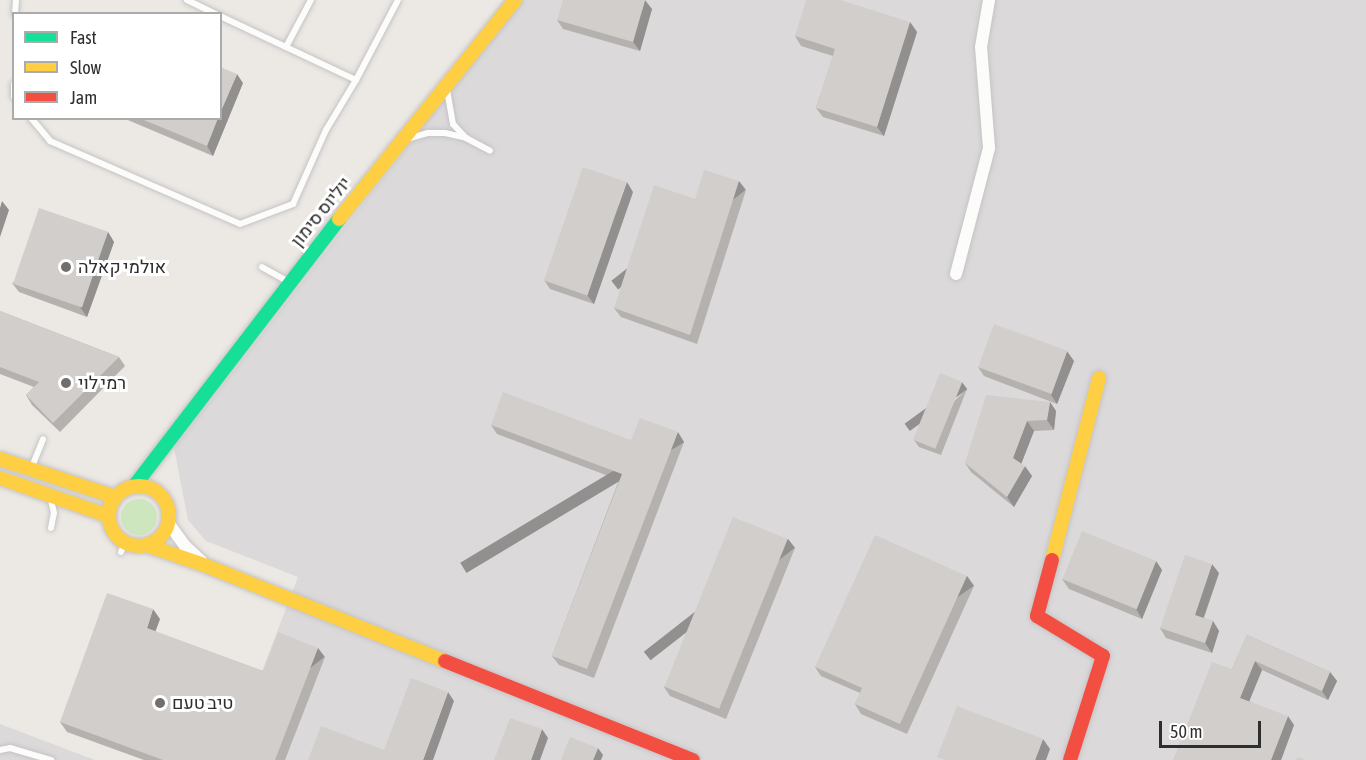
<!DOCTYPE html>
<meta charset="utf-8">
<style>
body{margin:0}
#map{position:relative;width:1366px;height:760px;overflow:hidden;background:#ece8e4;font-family:"Asap Condensed",Heebo,sans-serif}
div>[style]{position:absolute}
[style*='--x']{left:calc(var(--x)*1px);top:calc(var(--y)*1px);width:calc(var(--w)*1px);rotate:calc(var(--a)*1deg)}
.industrial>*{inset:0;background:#dcd9db}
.green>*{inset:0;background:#cee6be}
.round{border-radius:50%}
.roads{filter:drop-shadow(0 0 2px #c5c4c5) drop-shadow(0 0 2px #c5c4c5)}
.lane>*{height:6px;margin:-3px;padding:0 3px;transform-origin:3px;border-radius:3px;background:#fcfcfb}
.street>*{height:12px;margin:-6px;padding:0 6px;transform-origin:6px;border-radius:6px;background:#fcfcfb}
.fast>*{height:14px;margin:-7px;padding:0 7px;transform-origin:7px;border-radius:7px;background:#16e098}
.slow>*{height:14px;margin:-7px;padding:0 7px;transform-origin:7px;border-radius:7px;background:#ffcf43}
.slow>.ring{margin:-7px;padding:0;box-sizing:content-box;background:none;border:14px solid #ffcf43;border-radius:50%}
.jam>*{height:14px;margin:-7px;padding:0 7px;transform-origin:7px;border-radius:7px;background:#f24e42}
.wall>*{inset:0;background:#b4b1af}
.shaded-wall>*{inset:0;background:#92908e;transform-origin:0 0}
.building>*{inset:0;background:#d1cecb;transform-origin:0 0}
.dots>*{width:16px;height:16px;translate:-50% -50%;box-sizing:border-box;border:3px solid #fff;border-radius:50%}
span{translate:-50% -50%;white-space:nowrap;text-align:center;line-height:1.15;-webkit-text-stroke:6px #fff;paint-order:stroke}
.street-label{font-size:18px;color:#2e2e2e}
.poi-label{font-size:18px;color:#2e2e2e}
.left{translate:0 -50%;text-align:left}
.legend{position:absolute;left:12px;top:12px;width:210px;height:108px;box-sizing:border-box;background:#fff;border:2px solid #ababab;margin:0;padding:8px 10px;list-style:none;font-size:18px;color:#2e2e2e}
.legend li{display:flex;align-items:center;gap:12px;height:30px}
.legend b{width:30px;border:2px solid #ababab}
.scale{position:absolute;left:1159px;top:721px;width:102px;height:27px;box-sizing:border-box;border:3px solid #2e2e2e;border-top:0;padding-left:8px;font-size:18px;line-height:21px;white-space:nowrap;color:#2e2e2e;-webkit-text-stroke:4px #fff;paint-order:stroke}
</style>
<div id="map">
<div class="industrial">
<i style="clip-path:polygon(504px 0,1366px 0,1366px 760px,228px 760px,298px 577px,206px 541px,188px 520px,174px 448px,408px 146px,464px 54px)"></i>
<i style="clip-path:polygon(0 724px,95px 760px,0 760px)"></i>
</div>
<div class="green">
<i class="round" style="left:121px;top:499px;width:36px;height:36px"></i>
</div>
<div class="roads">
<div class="lane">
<i style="--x:187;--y:0;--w:32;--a:26"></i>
<i style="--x:15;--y:14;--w:14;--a:-86"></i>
<i style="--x:220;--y:16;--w:150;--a:25.2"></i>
<i style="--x:286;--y:47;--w:53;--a:-62"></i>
<i style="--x:14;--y:84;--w:13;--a:90"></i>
<i style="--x:31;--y:118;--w:30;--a:50"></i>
<i style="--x:50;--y:141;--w:207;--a:23.6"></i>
<i style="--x:240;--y:224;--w:57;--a:-20.7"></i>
<i style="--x:293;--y:204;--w:81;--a:-66"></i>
<i style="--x:326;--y:130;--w:58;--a:-59"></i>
<i style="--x:356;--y:80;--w:90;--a:-62.3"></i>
<i style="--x:410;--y:138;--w:19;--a:-16"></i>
<i style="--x:428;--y:133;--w:17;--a:0"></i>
<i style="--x:445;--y:133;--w:22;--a:13"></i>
<i style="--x:466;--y:138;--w:19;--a:-133"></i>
<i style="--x:453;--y:124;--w:34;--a:-100"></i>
<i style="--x:466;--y:138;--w:27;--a:28"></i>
<i style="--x:262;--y:267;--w:29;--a:29"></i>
<i style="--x:31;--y:469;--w:32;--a:-68"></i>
<i style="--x:51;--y:528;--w:15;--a:-79"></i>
<i style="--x:54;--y:513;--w:13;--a:-103"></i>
<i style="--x:121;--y:552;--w:11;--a:-68"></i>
<i style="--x:0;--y:750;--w:10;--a:-11"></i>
<i style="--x:10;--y:748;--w:43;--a:16.3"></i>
</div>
<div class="street">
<i style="--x:956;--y:274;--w:130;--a:-75.3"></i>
<i style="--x:989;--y:148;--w:101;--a:-94.5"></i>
<i style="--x:981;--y:47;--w:48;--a:-80.3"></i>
<i style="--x:169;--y:524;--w:27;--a:54"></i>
<i style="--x:185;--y:546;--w:23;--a:43"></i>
</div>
<div class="fast">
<i style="--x:135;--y:485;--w:335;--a:-52.5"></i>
</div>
<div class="slow">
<i style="--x:339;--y:219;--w:281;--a:-51.2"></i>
<i style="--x:0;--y:459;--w:121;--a:18.3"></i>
<i style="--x:0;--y:478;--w:115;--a:19.2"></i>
<i class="ring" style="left:109px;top:486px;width:46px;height:46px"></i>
<i style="--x:146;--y:545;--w:65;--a:19"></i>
<i style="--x:207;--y:566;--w:256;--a:21.8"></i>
<i style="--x:1052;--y:560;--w:188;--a:-75.5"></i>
</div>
<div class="jam">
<i style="--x:1052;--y:560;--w:58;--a:105"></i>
<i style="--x:1037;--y:616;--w:77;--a:31.2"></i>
<i style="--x:1103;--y:656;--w:109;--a:107.6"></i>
<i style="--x:445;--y:661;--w:267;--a:21.8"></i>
</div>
</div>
<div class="wall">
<i style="clip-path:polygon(652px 9px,640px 51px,563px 29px,557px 20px)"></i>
<i style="clip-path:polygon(910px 22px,917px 32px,884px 136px,823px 117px,816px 108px,833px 56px,801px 46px,795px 36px)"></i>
<i style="clip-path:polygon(243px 83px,213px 156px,123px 118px,220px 118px)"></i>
<i style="clip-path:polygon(746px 190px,697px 344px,621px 317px,614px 308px,695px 199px)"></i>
<i style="clip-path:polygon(633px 192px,594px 304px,550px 289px,544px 280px)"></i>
<i style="clip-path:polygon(108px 232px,114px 242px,87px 317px,19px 292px,12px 283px)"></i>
<i style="clip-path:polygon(0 311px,119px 357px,125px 366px,60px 432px,32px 405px,26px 395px,34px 387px,0 374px)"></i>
<i style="clip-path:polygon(1074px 361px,1057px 404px,984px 376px,978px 367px)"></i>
<i style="clip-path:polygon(967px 389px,941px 455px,919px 447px,914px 440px)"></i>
<i style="clip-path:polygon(1050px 402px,1056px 411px,1054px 430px,1034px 431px,1021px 464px,1032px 476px,1014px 507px,971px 472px,965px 463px)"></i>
<i style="clip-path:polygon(491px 425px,631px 440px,684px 442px,594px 678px,559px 665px,552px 656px,619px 480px,497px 434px)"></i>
<i style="clip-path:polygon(788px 539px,795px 548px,726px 719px,670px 696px,664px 687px)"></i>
<i style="clip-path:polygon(1156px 561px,1162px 570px,1142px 619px,1069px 589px,1062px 579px)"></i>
<i style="clip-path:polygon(1219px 573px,1204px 618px,1213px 621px,1219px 631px,1212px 653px,1166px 638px,1160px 628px)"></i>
<i style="clip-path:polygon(967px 576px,974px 586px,907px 734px,861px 714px,855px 704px,860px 693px,821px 676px,815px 667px)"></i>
<i style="clip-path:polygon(160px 619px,155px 632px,263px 671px,325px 657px,285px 760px,144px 760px,67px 732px,60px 722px)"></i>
<i style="clip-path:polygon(1247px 635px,1330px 672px,1337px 681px,1328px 700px,1262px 670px,1249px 701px,1294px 725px,1281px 760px,1173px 760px,1232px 669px)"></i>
</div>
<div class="shaded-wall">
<i style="clip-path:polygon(645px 0,652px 9px,640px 51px,633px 42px)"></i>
<i style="clip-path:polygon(910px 22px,917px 32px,884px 136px,877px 127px)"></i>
<i style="clip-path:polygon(237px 74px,243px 83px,213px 156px,207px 146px,218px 118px,220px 118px,220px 113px)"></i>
<i style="left:739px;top:181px;width:11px;height:162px;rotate:52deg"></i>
<i style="clip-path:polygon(627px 182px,633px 192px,594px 304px,587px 295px)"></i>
<i style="clip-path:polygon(2px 201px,9px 210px,0 237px,0 208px)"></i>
<i style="clip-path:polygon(108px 232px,114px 242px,87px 317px,80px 307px)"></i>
<i style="clip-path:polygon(1067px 351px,1074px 361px,1057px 404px,1051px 395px)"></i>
<i style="left:962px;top:382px;width:9px;height:71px;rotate:54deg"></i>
<i style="clip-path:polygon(1050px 402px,1056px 411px,1054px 430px,1047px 420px)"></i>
<i style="clip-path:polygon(1027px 421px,1034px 431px,1020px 467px,1013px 458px)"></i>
<i style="left:678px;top:432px;width:12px;height:254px;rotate:59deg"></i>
<i style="clip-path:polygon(1025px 466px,1032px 476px,1014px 507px,1007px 497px)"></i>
<i style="left:788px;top:539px;width:11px;height:183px;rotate:52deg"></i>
<i style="clip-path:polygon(1156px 561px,1162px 570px,1142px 619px,1136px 609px)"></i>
<i style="clip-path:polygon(1212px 564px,1219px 573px,1201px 625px,1195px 615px)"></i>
<i style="left:967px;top:576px;width:12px;height:162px;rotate:55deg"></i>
<i style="clip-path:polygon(153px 609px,160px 619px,153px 638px,147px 628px)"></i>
<i style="clip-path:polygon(1213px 621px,1219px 631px,1212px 653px,1205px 643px)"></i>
<i style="left:318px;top:648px;width:11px;height:120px;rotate:52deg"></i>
<i style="clip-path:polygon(1255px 661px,1262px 670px,1247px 707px,1240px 698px)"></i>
<i style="clip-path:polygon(1330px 672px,1337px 681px,1328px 700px,1322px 691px)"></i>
<i style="clip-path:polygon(448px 692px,454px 701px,433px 760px,423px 760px)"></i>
<i style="clip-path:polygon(1288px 716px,1294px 725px,1281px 760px,1271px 760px)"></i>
<i style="clip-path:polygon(542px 729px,548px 738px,540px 760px,531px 760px)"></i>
<i style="clip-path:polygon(1043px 739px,1050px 749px,1046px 760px,1035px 760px)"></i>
<i style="clip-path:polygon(598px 748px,603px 755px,601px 760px,593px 760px)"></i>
</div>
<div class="building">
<i style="clip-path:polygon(563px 0,645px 0,633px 42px,557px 20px)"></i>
<i style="clip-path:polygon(806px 0,840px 0,910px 22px,877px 127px,816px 108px,835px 49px,795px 36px)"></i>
<i style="clip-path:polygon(220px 67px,237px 74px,220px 113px)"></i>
<i style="clip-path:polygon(139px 118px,218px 118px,207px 146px)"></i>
<i style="left:583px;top:167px;width:46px;height:120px;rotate:19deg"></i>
<i style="clip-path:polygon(704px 170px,739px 181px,690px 335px,614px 308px,654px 185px,695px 199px)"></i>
<i style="left:39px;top:208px;width:73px;height:80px;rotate:19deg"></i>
<i style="clip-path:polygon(0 311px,119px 357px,53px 423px,26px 395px,39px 382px,0 367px)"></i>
<i style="left:994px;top:324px;width:78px;height:46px;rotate:20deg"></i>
<i style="left:940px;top:373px;width:24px;height:72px;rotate:22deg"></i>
<i style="clip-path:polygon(503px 392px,631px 440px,640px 418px,678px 432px,587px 669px,552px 656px,622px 474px,491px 425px)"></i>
<i style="clip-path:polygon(986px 395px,1050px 402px,1047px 420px,1027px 421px,1013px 458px,1025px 466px,1007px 497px,965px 463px)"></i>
<i style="left:733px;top:517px;width:59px;height:183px;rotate:22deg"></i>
<i style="left:1082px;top:531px;width:80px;height:52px;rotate:22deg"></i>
<i style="clip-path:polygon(875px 535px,967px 576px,900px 724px,855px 704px,862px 688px,815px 667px)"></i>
<i style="clip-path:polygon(1185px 555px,1212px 564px,1195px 615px,1213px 621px,1205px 643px,1160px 628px)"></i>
<i style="clip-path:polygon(107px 593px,153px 609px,147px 628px,263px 671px,278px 632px,318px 648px,275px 760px,163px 760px,60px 722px)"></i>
<i style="clip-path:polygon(1247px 635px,1330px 672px,1322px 691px,1255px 661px,1240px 698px,1288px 716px,1271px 760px,1173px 760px,1212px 662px,1232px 669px)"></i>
<i style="clip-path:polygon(411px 678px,448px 692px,423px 760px,308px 760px,321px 726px,384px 750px)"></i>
<i style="clip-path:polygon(957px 706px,1043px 739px,1035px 760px,945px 760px,937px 757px)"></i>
<i style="clip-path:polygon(510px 718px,542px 729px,531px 760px,494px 760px)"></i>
<i style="clip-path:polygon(570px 737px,598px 748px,593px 760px,561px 760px)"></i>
<i style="clip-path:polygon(1298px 757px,1306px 760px,1296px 760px)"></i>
</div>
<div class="dots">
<i style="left:66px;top:267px;background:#706f6e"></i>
<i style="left:66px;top:383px;background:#706f6e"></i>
<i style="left:160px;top:703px;background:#706f6e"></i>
</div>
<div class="street-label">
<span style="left:321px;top:212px;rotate:-51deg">יוליוס סימון</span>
</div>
<div class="poi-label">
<span class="left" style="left:78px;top:267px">אולמי קאלה</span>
<span class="left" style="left:78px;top:383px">רמי לוי</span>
<span class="left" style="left:172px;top:703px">טיב טעם</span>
</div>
<ul class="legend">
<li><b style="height:8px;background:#16e098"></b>Fast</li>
<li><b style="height:8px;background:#ffcf43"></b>Slow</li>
<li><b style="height:8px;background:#f24e42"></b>Jam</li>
</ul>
<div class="scale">50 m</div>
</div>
